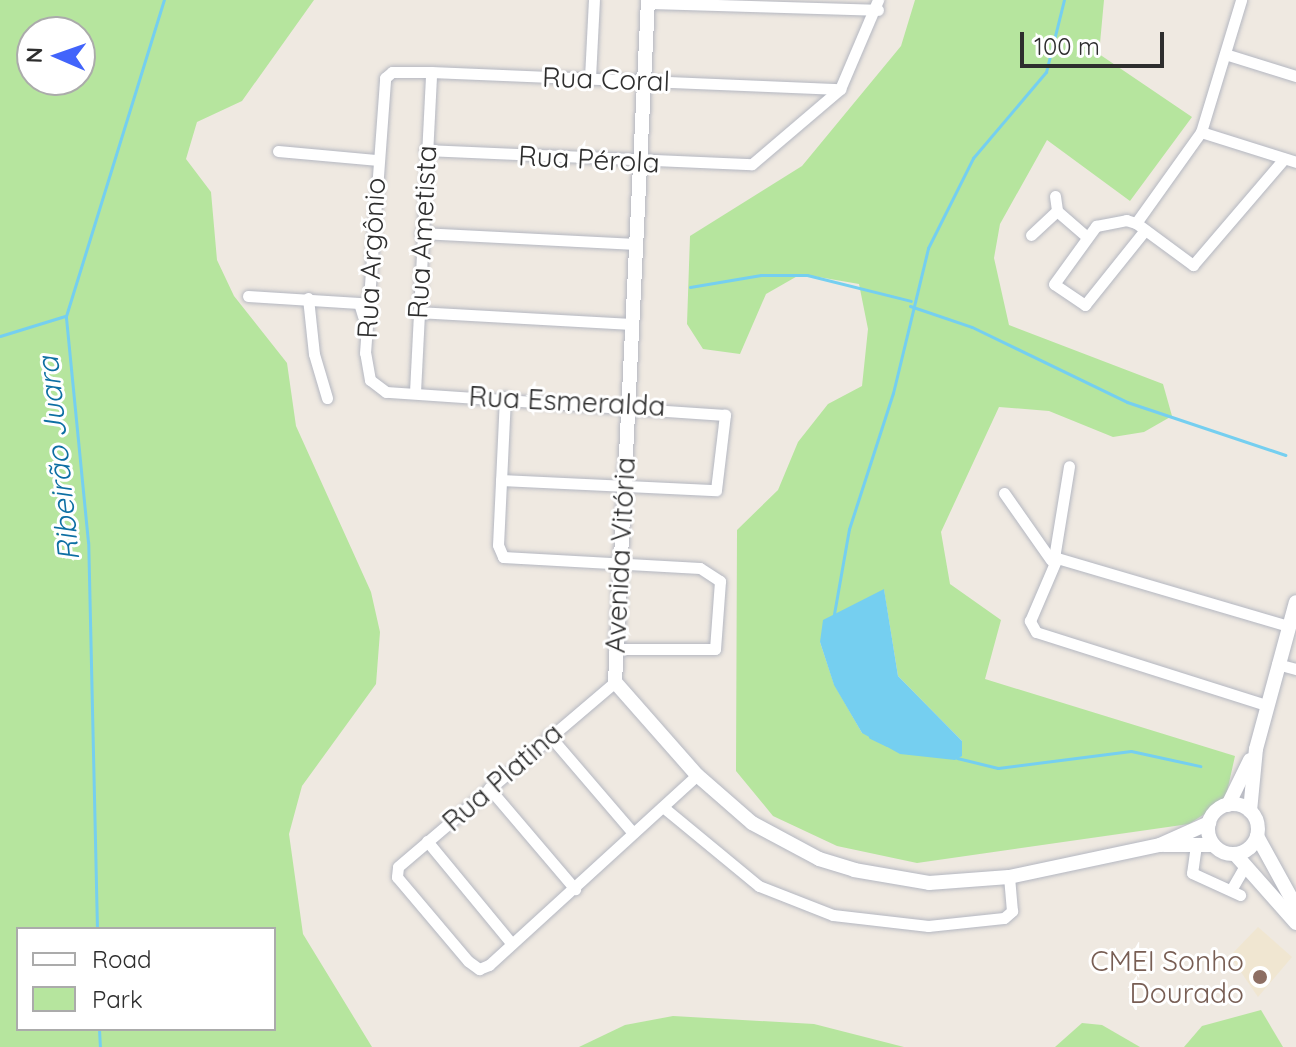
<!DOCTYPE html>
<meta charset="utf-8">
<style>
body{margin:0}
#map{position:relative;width:1296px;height:1047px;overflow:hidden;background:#efe9e1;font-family:Quicksand,sans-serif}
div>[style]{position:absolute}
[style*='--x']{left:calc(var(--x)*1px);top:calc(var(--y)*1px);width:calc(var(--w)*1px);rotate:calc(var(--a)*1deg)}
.education>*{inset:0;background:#f0e6d1}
.green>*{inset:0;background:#b6e59e}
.water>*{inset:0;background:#75cff0}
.stream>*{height:3px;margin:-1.5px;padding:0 1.5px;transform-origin:1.5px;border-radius:1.5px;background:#75cff0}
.roads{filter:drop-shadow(0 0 2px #b4b7c1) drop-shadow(0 0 2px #b4b7c1)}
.minor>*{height:11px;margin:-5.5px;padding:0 5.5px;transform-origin:5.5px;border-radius:5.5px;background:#fff}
.tertiary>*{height:14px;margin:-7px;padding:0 7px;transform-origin:7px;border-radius:7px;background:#fff}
.tertiary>.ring{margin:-7px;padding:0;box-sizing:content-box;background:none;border:14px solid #fff;border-radius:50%}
.dots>*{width:22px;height:22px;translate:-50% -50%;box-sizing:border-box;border:4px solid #fff;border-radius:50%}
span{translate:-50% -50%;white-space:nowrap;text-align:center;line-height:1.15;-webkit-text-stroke:6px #fff;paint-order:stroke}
.street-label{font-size:28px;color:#2e2e2e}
.education-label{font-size:28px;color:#785e54}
.right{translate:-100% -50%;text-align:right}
.water-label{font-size:30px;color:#0d6fa3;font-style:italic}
.legend{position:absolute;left:16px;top:927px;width:260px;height:104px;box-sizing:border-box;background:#fff;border:2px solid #ababab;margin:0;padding:10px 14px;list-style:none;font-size:24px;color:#2e2e2e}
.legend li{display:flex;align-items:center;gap:16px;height:40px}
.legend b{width:40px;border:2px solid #ababab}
.north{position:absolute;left:16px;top:16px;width:80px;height:80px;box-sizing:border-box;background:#fff;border:2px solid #ababab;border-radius:50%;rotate:272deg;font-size:22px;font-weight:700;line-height:32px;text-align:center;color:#2e2e2e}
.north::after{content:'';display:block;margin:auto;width:28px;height:36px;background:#4264fb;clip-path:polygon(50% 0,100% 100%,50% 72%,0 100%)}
.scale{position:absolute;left:1020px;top:32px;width:144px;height:36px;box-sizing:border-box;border:4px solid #2e2e2e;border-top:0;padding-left:10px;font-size:24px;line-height:28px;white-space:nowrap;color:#2e2e2e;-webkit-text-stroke:6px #fff;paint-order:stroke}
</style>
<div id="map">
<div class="education">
<i style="clip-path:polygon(1258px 927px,1292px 957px,1258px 997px,1230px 956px)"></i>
</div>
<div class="green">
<i style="clip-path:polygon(evenodd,0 0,314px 0,242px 101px,197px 122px,186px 159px,211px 192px,217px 260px,234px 296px,287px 363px,296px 426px,371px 592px,380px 632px,376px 684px,302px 786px,289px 834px,303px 934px,372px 1047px,0 1047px,0 0,32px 32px,80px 32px,80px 80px,32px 80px,32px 32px,0 0,18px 929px,274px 929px,274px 1029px,18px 1029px,18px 929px)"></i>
<i style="clip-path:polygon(evenodd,915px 0,1104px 0,1099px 54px,1192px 117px,1130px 201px,1047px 140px,1000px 224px,994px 258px,1009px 325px,1163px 384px,1172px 416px,1144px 432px,1113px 437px,1049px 411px,999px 407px,941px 532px,950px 584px,1001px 620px,985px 679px,1235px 756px,1225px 801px,1189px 824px,917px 863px,837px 846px,773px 816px,736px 771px,737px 530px,778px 490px,798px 442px,828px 404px,862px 386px,868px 329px,859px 284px,801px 274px,766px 294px,740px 354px,703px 349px,687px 324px,690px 236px,802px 166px,901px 46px,915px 0,884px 590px,898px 676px,962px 741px,862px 733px,834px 684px,820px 642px,884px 590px)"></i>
<i style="clip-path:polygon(1261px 1010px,1283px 1047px,1184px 1047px,1202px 1026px)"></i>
<i style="clip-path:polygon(673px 1016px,814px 1024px,904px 1047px,579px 1047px,625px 1025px)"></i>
<i style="clip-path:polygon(1082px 1023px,1102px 1025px,1140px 1047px,1055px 1047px)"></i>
</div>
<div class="water">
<i style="clip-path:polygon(884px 589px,898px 676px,962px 741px,962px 756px,955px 760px,900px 754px,862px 733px,834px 685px,820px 642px,823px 620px)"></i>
</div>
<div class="stream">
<i style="--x:690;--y:287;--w:72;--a:-9.6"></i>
<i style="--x:761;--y:275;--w:46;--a:0"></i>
<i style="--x:807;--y:275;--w:107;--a:14"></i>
<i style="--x:910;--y:306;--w:65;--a:18.7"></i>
<i style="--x:972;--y:327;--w:172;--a:25.8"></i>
<i style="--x:1127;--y:402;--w:167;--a:18.5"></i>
<i style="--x:0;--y:336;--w:68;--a:-17.1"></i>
<i style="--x:834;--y:614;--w:86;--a:-80"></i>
<i style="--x:849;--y:529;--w:143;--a:-72.1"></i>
<i style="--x:893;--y:393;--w:149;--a:-76.4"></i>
<i style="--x:928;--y:248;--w:101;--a:-63.4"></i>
<i style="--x:973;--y:158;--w:113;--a:-49.7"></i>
<i style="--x:1046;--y:72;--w:74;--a:-76"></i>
<i style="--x:870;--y:737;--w:19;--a:25"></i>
<i style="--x:957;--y:758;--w:42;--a:13.7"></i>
<i style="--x:998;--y:768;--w:134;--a:-7.3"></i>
<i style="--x:1131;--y:751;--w:71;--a:12.3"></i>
<i style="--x:97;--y:929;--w:387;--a:-91.3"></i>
<i style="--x:88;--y:542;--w:227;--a:-95.6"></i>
<i style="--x:66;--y:316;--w:331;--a:-72.8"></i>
<i style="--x:99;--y:1029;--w:18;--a:87"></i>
</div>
<div class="roads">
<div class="minor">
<i style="--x:648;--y:3;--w:230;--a:1.7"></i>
<i style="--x:1225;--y:54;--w:74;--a:17.2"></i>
<i style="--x:590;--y:78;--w:78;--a:-87.1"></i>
<i style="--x:1201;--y:132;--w:100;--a:17.5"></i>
<i style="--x:425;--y:150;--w:327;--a:2.5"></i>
<i style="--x:752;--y:164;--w:116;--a:-40.4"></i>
<i style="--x:840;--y:89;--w:97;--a:-66.9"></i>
<i style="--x:278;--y:151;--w:98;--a:5.2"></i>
<i style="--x:1055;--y:196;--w:15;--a:82"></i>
<i style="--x:1057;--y:211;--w:38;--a:41"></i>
<i style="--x:1136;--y:223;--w:112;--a:-54.5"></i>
<i style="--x:1201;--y:132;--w:138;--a:-73.1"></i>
<i style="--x:1145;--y:230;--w:96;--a:128.7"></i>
<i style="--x:1085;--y:305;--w:37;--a:-146"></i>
<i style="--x:1054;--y:284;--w:72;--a:-54.1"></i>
<i style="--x:1096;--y:226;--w:31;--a:-11"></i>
<i style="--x:1126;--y:220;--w:10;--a:17"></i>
<i style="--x:1136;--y:223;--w:71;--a:36.4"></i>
<i style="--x:1193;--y:265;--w:140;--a:-49.4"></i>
<i style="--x:421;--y:233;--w:215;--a:2.9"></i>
<i style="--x:1031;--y:235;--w:35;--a:-43"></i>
<i style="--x:248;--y:296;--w:111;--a:3.6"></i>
<i style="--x:359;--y:303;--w:14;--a:73"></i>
<i style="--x:308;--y:298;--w:56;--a:83.9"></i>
<i style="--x:314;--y:354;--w:46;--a:73.5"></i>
<i style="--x:418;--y:312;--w:213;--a:3.2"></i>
<i style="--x:415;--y:392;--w:320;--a:-87.1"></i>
<i style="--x:505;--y:397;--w:148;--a:92.7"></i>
<i style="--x:498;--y:545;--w:13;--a:67"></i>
<i style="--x:503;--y:557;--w:197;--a:3.2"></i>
<i style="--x:700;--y:568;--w:24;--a:33"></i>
<i style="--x:720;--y:581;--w:68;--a:94.2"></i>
<i style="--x:715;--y:649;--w:101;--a:180"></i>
<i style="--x:501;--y:480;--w:215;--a:2.7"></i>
<i style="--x:716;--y:490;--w:76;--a:-83.2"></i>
<i style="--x:725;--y:415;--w:340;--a:-176.1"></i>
<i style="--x:386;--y:392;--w:20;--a:-143"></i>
<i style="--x:370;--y:380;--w:27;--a:-100"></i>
<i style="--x:365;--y:353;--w:276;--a:-85.8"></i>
<i style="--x:385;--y:78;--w:9;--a:-41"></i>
<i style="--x:392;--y:72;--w:39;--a:0"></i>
<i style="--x:431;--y:72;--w:409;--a:2.4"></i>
<i style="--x:1004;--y:493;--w:82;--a:55"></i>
<i style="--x:1054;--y:558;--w:93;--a:-80.7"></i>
<i style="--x:1277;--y:664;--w:20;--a:15"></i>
<i style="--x:615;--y:682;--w:285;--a:139.6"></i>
<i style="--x:398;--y:867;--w:10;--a:96"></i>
<i style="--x:397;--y:877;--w:110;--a:49.8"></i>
<i style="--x:468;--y:961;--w:14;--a:36"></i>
<i style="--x:479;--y:969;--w:11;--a:-22"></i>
<i style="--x:489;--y:965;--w:282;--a:-42.4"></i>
<i style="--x:1266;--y:705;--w:241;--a:-162.4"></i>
<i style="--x:1036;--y:632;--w:13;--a:-119"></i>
<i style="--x:1030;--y:621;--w:69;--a:-66.8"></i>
<i style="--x:1057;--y:558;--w:241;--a:16.4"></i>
<i style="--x:549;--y:735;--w:129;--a:49.4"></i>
<i style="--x:489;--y:788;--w:133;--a:49.6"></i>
<i style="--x:663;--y:807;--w:124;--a:39.5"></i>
<i style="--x:759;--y:886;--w:79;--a:21.4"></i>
<i style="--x:833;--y:915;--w:96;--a:6.6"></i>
<i style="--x:928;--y:926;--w:76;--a:-6"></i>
<i style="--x:1004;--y:918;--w:11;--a:-41"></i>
<i style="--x:1012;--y:911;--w:34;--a:-95"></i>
<i style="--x:427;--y:841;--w:132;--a:50.5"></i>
<i style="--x:1196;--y:845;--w:28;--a:98"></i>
<i style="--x:1192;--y:873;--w:53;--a:24.6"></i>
<i style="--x:1231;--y:890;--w:28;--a:-60"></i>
</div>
<div class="tertiary">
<i style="--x:648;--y:0;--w:683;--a:92.77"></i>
<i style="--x:615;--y:682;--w:124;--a:48.6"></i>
<i style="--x:697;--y:775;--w:73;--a:41.1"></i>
<i style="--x:752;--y:823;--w:76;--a:28.2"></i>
<i style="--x:819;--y:859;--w:37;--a:17"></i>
<i style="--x:854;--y:870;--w:76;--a:9.8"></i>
<i style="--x:929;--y:883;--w:80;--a:-4.3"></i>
<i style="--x:1009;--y:877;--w:154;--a:-12"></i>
<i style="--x:1160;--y:845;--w:54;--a:-24.2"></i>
<i class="ring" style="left:1208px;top:804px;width:36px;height:36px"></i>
<i style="--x:1228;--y:805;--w:50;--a:-63.9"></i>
<i style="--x:1250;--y:811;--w:62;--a:-84.5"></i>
<i style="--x:1256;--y:749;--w:152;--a:-74.8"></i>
<i style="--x:1257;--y:836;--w:81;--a:61.2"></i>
<i style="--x:1164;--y:845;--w:49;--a:0"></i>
<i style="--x:1235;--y:854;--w:92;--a:48.5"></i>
</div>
</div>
<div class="dots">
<i style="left:1260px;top:977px;background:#8d6e63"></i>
</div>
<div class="street-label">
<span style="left:606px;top:79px;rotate:2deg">Rua Coral</span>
<span style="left:589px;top:159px;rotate:3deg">Rua Pérola</span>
<span style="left:422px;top:232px;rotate:-87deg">Rua Ametista</span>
<span style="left:371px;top:258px;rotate:-87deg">Rua Argônio</span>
<span style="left:567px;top:401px;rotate:3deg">Rua Esmeralda</span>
<span style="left:620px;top:555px;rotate:-87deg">Avenida Vitória</span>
<span style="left:502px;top:777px;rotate:-41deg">Rua Platina</span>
</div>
<div class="education-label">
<span class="right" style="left:1244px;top:977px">CMEI Sonho<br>Dourado</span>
</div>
<div class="water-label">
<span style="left:58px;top:459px;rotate:-96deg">Ribeirão Juara</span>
</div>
<ul class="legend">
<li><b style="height:10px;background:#fff"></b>Road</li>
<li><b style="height:22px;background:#b6e59e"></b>Park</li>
</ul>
<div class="north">N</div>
<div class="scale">100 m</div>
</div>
